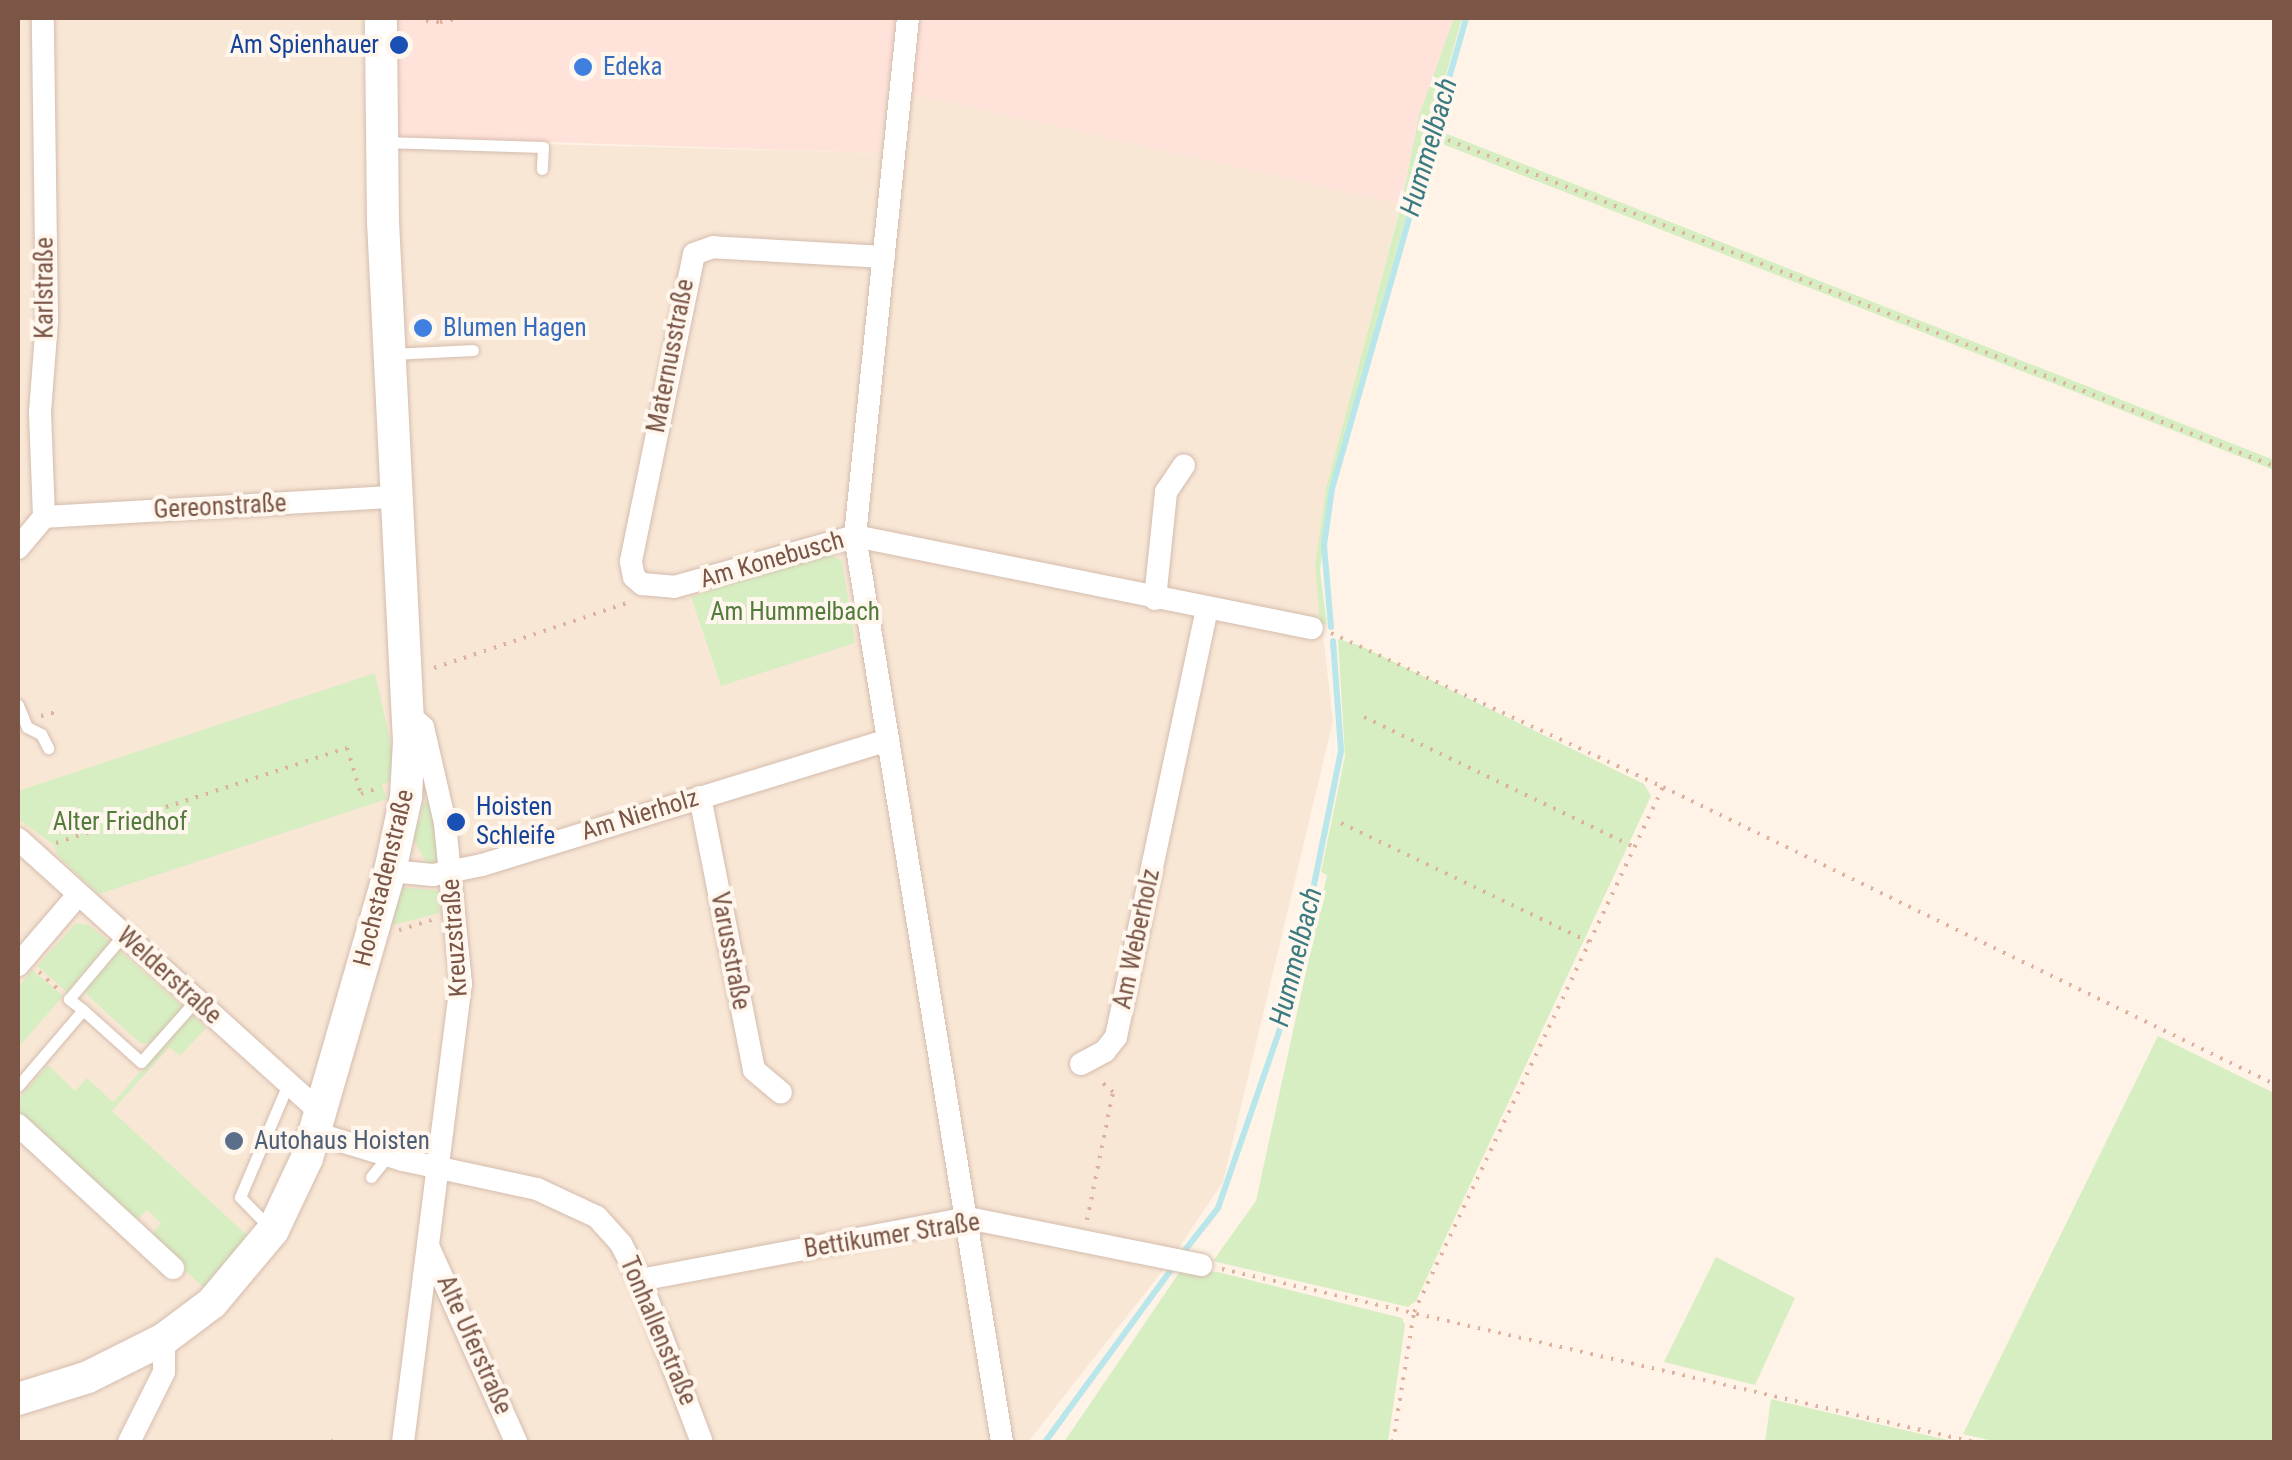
<!DOCTYPE html>
<meta charset="utf-8">
<style>
body{margin:0}
#map{position:relative;width:2292px;height:1460px;overflow:hidden;background:#fef3e6;font-family:"Roboto Condensed",sans-serif}
div>[style]{position:absolute}
[style*='--x']{left:calc(var(--x)*1px);top:calc(var(--y)*1px);width:calc(var(--w)*1px);rotate:calc(var(--a)*1deg)}
.residential>*{inset:0;background:#f9e7d6}
.commercial>*{inset:0;background:#ffe2d9}
.green>*{inset:0;background:#d7eec2}
.stream>*{height:6px;margin:-3px;padding:0 3px;transform-origin:3px;border-radius:3px;background:#b8e6ea}
.path>*{height:4px;margin-top:-2px;transform-origin:0;background:repeating-linear-gradient(90deg,#dcb19d 0 2.5px,transparent 0 10.5px)}
.roads{filter:drop-shadow(0 0 2px #d4bcad) drop-shadow(0 0 2px #d4bcad)}
.service>*{height:11px;margin:-5.5px;padding:0 5.5px;transform-origin:5.5px;border-radius:5.5px;background:#fff}
.minor>*{height:22px;margin:-11px;padding:0 11px;transform-origin:11px;border-radius:11px;background:#fff}
.secondary>*{height:32px;margin:-16px;padding:0 16px;transform-origin:16px;border-radius:16px;background:#fff}
.dots>*{width:28px;height:28px;translate:-50% -50%;box-sizing:border-box;border:5px solid #fff7ee;border-radius:50%}
span{translate:-50% -50%;white-space:nowrap;text-align:center;line-height:1.15;-webkit-text-stroke:8px #fff7ee;paint-order:stroke}
.transit-label{font-size:25px;color:#164399}
.right{translate:-100% -50%;text-align:right}
.left{translate:0 -50%;text-align:left}
.shop-label{font-size:25px;color:#366cbe}
.street-label{font-size:25px;color:#7b5647}
.park-label{font-size:25px;color:#527b3c}
.service-label{font-size:25px;color:#4e5e75}
.water-label{font-size:28px;color:#3a7a81;font-style:italic}
.frame{position:absolute;inset:0;border:20px solid #7b5647;pointer-events:none}
</style>
<div id="map">
<div class="residential">
<i style="clip-path:polygon(18px 18px,363px 18px,366px 139px,877px 153px,887px 88px,1401px 204px,1326px 488px,1315px 565px,1333px 721px,1223px 1182px,1167px 1265px,1028px 1442px,18px 1442px)"></i>
</div>
<div class="commercial">
<i style="clip-path:polygon(396px 18px,1454px 18px,1419px 115px,1401px 204px,887px 88px,878px 153px,398px 137px)"></i>
</div>
<div class="green">
<i style="clip-path:polygon(1454px 18px,1462px 18px,1330px 488px,1320px 571px,1327px 625px,1320px 623px,1315px 565px,1326px 488px,1401px 205px,1419px 115px)"></i>
<i style="clip-path:polygon(1442px 132px,2274px 460px,2274px 470px,1440px 143px)"></i>
<i style="clip-path:polygon(824px 551px,842px 561px,855px 643px,721px 686px,691px 597px)"></i>
<i style="clip-path:polygon(1338px 639px,1361px 646px,1644px 784px,1651px 796px,1416px 1301px,1408px 1307px,1213px 1261px,1256px 1201px,1327px 875px,1321px 872px,1345px 756px)"></i>
<i style="clip-path:polygon(375px 673px,394px 758px,392px 781px,382px 785px,387px 799px,99px 894px,59px 857px,53px 844px,18px 819px,18px 791px)"></i>
<i style="clip-path:polygon(434px 802px,446px 866px,428px 865px,413px 839px,414px 821px,420px 822px,423px 803px)"></i>
<i style="clip-path:polygon(401px 887px,441px 891px,445px 900px,439px 900px,439px 913px,386px 927px)"></i>
<i style="clip-path:polygon(76px 923px,89px 925px,110px 942px,67px 992px,37px 966px)"></i>
<i style="clip-path:polygon(120px 951px,183px 1007px,150px 1044px,140px 1043px,87px 995px,86px 989px)"></i>
<i style="clip-path:polygon(32px 970px,63px 996px,18px 1048px,18px 987px)"></i>
<i style="clip-path:polygon(192px 1015px,206px 1028px,180px 1056px,169px 1047px,112px 1111px,249px 1237px,204px 1288px,149px 1237px,161px 1223px,147px 1210px,133px 1225px,18px 1118px,18px 1100px,48px 1065px,75px 1091px,87px 1078px,113px 1102px)"></i>
<i style="clip-path:polygon(2158px 1036px,2274px 1093px,2274px 1442px,1998px 1442px,1963px 1434px)"></i>
<i style="clip-path:polygon(1716px 1257px,1795px 1298px,1755px 1385px,1664px 1362px)"></i>
<i style="clip-path:polygon(1181px 1270px,1218px 1272px,1402px 1318px,1405px 1325px,1388px 1442px,1064px 1442px)"></i>
<i style="clip-path:polygon(1771px 1399px,1873px 1423px,1957px 1442px,1765px 1442px)"></i>
</div>
<div class="stream">
<i style="--x:1331;--y:627;--w:82;--a:-94.9"></i>
<i style="--x:1324;--y:545;--w:57;--a:-81.9"></i>
<i style="--x:1332;--y:489;--w:490;--a:-74.1"></i>
<i style="--x:1182;--y:1254;--w:58;--a:-52"></i>
<i style="--x:1218;--y:1208;--w:226;--a:-70.9"></i>
<i style="--x:1292;--y:994;--w:249;--a:-78.6"></i>
<i style="--x:1341;--y:750;--w:109;--a:-94.2"></i>
<i style="--x:1045;--y:1442;--w:217;--a:-53.8"></i>
</div>
<div class="path">
<i style="--x:426;--y:18;--w:3;--a:90"></i>
<i style="--x:426;--y:21;--w:14;--a:4"></i>
<i style="--x:440;--y:22;--w:21;--a:-11"></i>
<i style="--x:1448;--y:140;--w:888;--a:21.54"></i>
<i style="--x:1331;--y:633;--w:366;--a:24.9"></i>
<i style="--x:1663;--y:787;--w:679;--a:25.92"></i>
<i style="--x:434;--y:668;--w:210;--a:-18.6"></i>
<i style="--x:41;--y:716;--w:20;--a:-15"></i>
<i style="--x:1364;--y:717;--w:300;--a:25.7"></i>
<i style="--x:1341;--y:823;--w:275;--a:25.6"></i>
<i style="--x:56;--y:843;--w:306;--a:-18.1"></i>
<i style="--x:347;--y:748;--w:48;--a:73.1"></i>
<i style="--x:361;--y:794;--w:21;--a:-19"></i>
<i style="--x:399;--y:930;--w:34;--a:-17"></i>
<i style="--x:39;--y:972;--w:25;--a:42"></i>
<i style="--x:1087;--y:1220;--w:131;--a:-78.5"></i>
<i style="--x:1113;--y:1092;--w:20;--a:-139"></i>
<i style="--x:1222;--y:1269;--w:771;--a:12.97"></i>
<i style="--x:333;--y:1442;--w:4;--a:-76"></i>
<i style="--x:1393;--y:1442;--w:132;--a:-80.8"></i>
<i style="--x:1414;--y:1312;--w:581;--a:-64.63"></i>
</div>
<div class="roads">
<div class="service">
<i style="--x:384;--y:142;--w:159;--a:1.8"></i>
<i style="--x:543;--y:147;--w:22;--a:93"></i>
<i style="--x:392;--y:354;--w:81;--a:-2.8"></i>
<i style="--x:18;--y:705;--w:24;--a:68"></i>
<i style="--x:27;--y:727;--w:16;--a:27"></i>
<i style="--x:41;--y:734;--w:16;--a:63"></i>
<i style="--x:83;--y:1010;--w:78;--a:41.9"></i>
<i style="--x:141;--y:1062;--w:83;--a:-48.4"></i>
<i style="--x:18;--y:1086;--w:100;--a:-49.5"></i>
<i style="--x:83;--y:1010;--w:18;--a:-142"></i>
<i style="--x:69;--y:999;--w:84;--a:-49.8"></i>
<i style="--x:371;--y:1177;--w:27;--a:-51"></i>
<i style="--x:270;--y:1228;--w:43;--a:-134.1"></i>
<i style="--x:240;--y:1197;--w:123;--a:-67"></i>
</div>
<div class="minor">
<i style="--x:908;--y:18;--w:521;--a:95.84"></i>
<i style="--x:855;--y:536;--w:918;--a:80.78"></i>
<i style="--x:884;--y:257;--w:171;--a:-176.7"></i>
<i style="--x:713;--y:247;--w:20;--a:160"></i>
<i style="--x:694;--y:254;--w:314;--a:101.6"></i>
<i style="--x:631;--y:562;--w:15;--a:79"></i>
<i style="--x:634;--y:577;--w:11;--a:41"></i>
<i style="--x:642;--y:584;--w:32;--a:5"></i>
<i style="--x:674;--y:587;--w:188;--a:-15.7"></i>
<i style="--x:855;--y:536;--w:466;--a:11.4"></i>
<i style="--x:44;--y:517;--w:353;--a:-3.3"></i>
<i style="--x:18;--y:548;--w:40;--a:-50"></i>
<i style="--x:44;--y:517;--w:105;--a:-92.2"></i>
<i style="--x:40;--y:412;--w:92;--a:-85.6"></i>
<i style="--x:47;--y:320;--w:302;--a:-90.8"></i>
<i style="--x:1155;--y:599;--w:108;--a:-84.1"></i>
<i style="--x:1166;--y:492;--w:32;--a:-56"></i>
<i style="--x:700;--y:797;--w:278;--a:78.8"></i>
<i style="--x:754;--y:1070;--w:35;--a:40"></i>
<i style="--x:18;--y:839;--w:409;--a:42.1"></i>
<i style="--x:390;--y:871;--w:43;--a:5.3"></i>
<i style="--x:433;--y:875;--w:50;--a:-11.5"></i>
<i style="--x:482;--y:865;--w:425;--a:-17.1"></i>
<i style="--x:18;--y:965;--w:92;--a:-49.4"></i>
<i style="--x:1081;--y:1064;--w:27;--a:-28"></i>
<i style="--x:1105;--y:1051;--w:18;--a:-52"></i>
<i style="--x:1116;--y:1037;--w:439;--a:-78"></i>
<i style="--x:18;--y:1125;--w:211;--a:42.7"></i>
<i style="--x:315;--y:1133;--w:92;--a:17.1"></i>
<i style="--x:403;--y:1160;--w:137;--a:12.2"></i>
<i style="--x:537;--y:1189;--w:66;--a:25"></i>
<i style="--x:597;--y:1217;--w:36;--a:48"></i>
<i style="--x:621;--y:1244;--w:41;--a:62.2"></i>
<i style="--x:640;--y:1280;--w:173;--a:69.1"></i>
<i style="--x:429;--y:1248;--w:213;--a:65.8"></i>
<i style="--x:640;--y:1280;--w:334;--a:-10.7"></i>
<i style="--x:968;--y:1218;--w:238;--a:11.4"></i>
<i style="--x:129;--y:1442;--w:78;--a:-63.4"></i>
<i style="--x:164;--y:1372;--w:33;--a:-90"></i>
<i style="--x:403;--y:1442;--w:462;--a:-82.8"></i>
<i style="--x:461;--y:984;--w:162;--a:-95.7"></i>
<i style="--x:445;--y:823;--w:98;--a:-102.9"></i>
<i style="--x:423;--y:727;--w:18;--a:-139"></i>
</div>
<div class="secondary">
<i style="--x:18;--y:1399;--w:73;--a:-17.4"></i>
<i style="--x:88;--y:1377;--w:85;--a:-26.6"></i>
<i style="--x:164;--y:1339;--w:60;--a:-36.9"></i>
<i style="--x:212;--y:1303;--w:95;--a:-50.1"></i>
<i style="--x:273;--y:1230;--w:80;--a:-64.7"></i>
<i style="--x:307;--y:1158;--w:299;--a:-73.9"></i>
<i style="--x:390;--y:871;--w:76;--a:-77.8"></i>
<i style="--x:406;--y:797;--w:55;--a:-86.9"></i>
<i style="--x:409;--y:742;--w:521;--a:-92.86"></i>
<i style="--x:383;--y:222;--w:204;--a:-90.6"></i>
</div>
</div>
<div class="dots">
<i style="left:399px;top:45px;background:#1a4fb4"></i>
<i style="left:583px;top:67px;background:#3f7fe0"></i>
<i style="left:423px;top:328px;background:#3f7fe0"></i>
<i style="left:456px;top:822px;background:#1a4fb4"></i>
<i style="left:234px;top:1141px;background:#5c6f8a"></i>
</div>
<div class="transit-label">
<span class="right" style="left:379px;top:45px">Am Spienhauer</span>
<span class="left" style="left:476px;top:822px">Hoisten<br>Schleife</span>
</div>
<div class="shop-label">
<span class="left" style="left:603px;top:67px">Edeka</span>
<span class="left" style="left:443px;top:328px">Blumen Hagen</span>
</div>
<div class="street-label">
<span style="left:45px;top:288px;rotate:-90deg">Karlstraße</span>
<span style="left:671px;top:356px;rotate:-79deg">Maternusstraße</span>
<span style="left:220px;top:507px;rotate:-3deg">Gereonstraße</span>
<span style="left:772px;top:560px;rotate:-16deg">Am Konebusch</span>
<span style="left:640px;top:815px;rotate:-17deg">Am Nierholz</span>
<span style="left:384px;top:878px;rotate:-76deg">Hochstadenstraße</span>
<span style="left:455px;top:938px;rotate:-94deg">Kreuzstraße</span>
<span style="left:1137px;top:939px;rotate:-78deg">Am Weberholz</span>
<span style="left:730px;top:951px;rotate:79deg">Varusstraße</span>
<span style="left:169px;top:976px;rotate:42deg">Welderstraße</span>
<span style="left:892px;top:1236px;rotate:-9deg">Bettikumer Straße</span>
<span style="left:658px;top:1331px;rotate:67deg">Tonhallenstraße</span>
<span style="left:474px;top:1345px;rotate:66deg">Alte Uferstraße</span>
</div>
<div class="park-label">
<span style="left:795px;top:612px">Am Hummelbach</span>
<span style="left:120px;top:822px">Alter Friedhof</span>
</div>
<div class="service-label">
<span class="left" style="left:254px;top:1141px">Autohaus Hoisten</span>
</div>
<div class="water-label">
<span style="left:1429px;top:147px;rotate:-74deg">Hummelbach</span>
<span style="left:1296px;top:957px;rotate:-76deg">Hummelbach</span>
</div>
<div class="frame"></div>
</div>
